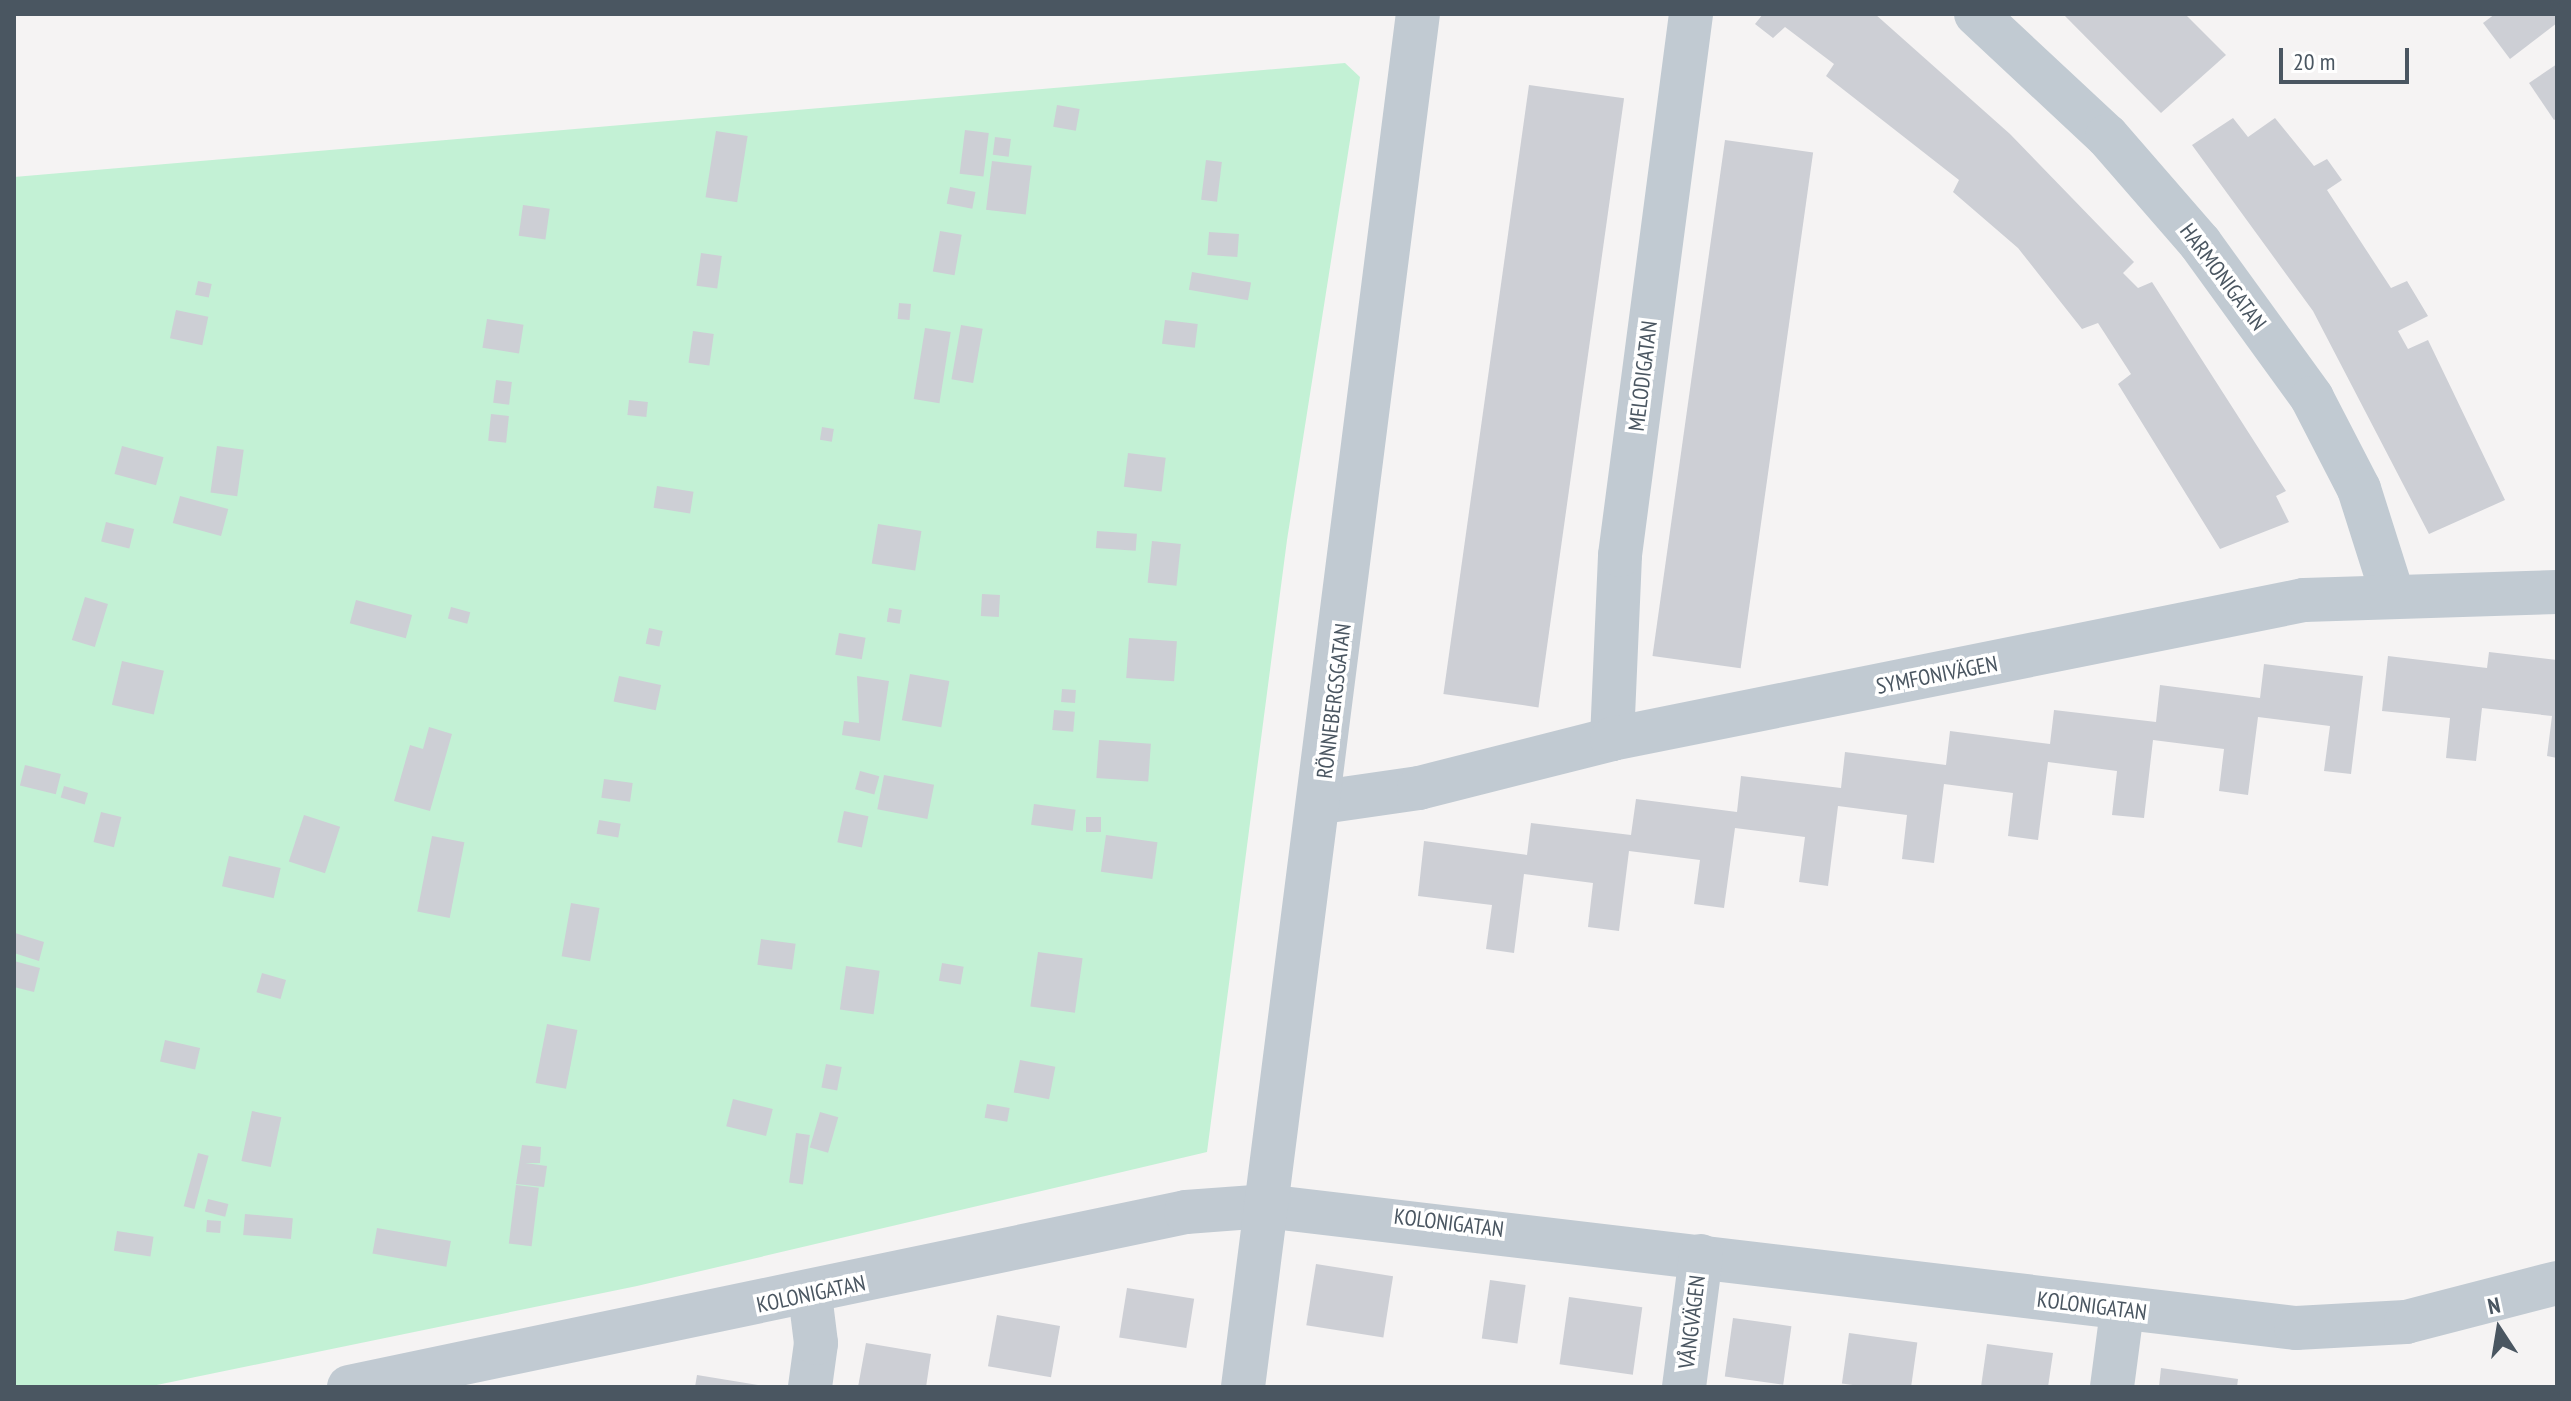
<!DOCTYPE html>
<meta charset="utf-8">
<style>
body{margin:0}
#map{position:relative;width:2571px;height:1401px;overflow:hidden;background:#f5f3f3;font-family:"PT Sans Narrow",sans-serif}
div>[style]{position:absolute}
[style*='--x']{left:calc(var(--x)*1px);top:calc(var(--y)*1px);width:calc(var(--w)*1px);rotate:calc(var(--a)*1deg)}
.green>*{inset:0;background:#c3f1d5}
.building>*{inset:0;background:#cdcfd5;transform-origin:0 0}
.minor>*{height:44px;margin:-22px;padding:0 22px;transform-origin:22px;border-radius:22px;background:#c1cad2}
span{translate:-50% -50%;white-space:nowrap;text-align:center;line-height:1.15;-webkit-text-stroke:7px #fff;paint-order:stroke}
.street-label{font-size:22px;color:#4a5661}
.frame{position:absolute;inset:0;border:16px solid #4a5661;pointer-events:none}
.north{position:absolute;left:2459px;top:1289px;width:80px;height:80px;-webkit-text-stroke:6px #fff;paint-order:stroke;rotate:348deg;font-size:22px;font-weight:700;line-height:32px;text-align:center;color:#4a5661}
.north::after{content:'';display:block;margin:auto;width:28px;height:36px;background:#4a5661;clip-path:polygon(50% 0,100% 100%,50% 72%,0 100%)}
.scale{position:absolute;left:2279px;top:48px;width:130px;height:36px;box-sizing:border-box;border:4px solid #4a5661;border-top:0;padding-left:10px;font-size:24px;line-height:28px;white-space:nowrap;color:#4a5661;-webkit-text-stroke:6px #fff;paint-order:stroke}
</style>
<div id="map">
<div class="green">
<i style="clip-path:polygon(1345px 63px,1360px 77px,1287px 540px,1207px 1152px,637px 1286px,147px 1387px,14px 1387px,14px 177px)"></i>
</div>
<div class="building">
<i style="clip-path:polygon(1763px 14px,1875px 14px,2010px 134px,2134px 262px,2123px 273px,2138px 288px,2152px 282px,2286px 491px,2276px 496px,2289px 522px,2220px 549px,2118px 384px,2131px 374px,2098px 323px,2082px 329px,2018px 248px,1953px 192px,1959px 180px,1826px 76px,1834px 64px,1785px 27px,1773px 38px,1755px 24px)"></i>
<i style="clip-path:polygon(2063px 14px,2185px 14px,2226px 55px,2161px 113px)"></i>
<i style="clip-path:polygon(2495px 14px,2557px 14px,2557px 23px,2510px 59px,2483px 23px)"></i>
<i style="clip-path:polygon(2557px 64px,2557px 118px,2554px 120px,2529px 83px)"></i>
<i style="left:1529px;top:85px;width:96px;height:615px;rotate:8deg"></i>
<i style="left:1057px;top:105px;width:23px;height:22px;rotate:10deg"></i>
<i style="clip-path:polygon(2233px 118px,2248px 137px,2275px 118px,2314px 166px,2327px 159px,2342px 180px,2327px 190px,2391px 288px,2407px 281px,2428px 316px,2398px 331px,2408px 349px,2428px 340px,2505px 500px,2429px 534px,2313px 311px,2192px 145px)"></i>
<i style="left:965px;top:130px;width:24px;height:44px;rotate:7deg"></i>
<i style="left:716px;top:131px;width:32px;height:67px;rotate:9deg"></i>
<i style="left:995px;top:137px;width:16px;height:18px;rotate:7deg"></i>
<i style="left:1725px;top:140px;width:89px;height:521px;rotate:8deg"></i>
<i style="left:1206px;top:160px;width:16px;height:40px;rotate:7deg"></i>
<i style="left:992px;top:161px;width:40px;height:49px;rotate:7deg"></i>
<i style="left:950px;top:187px;width:26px;height:17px;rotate:11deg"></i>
<i style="left:523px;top:205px;width:27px;height:31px;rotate:8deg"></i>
<i style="left:940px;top:231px;width:22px;height:41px;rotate:10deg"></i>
<i style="left:1209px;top:232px;width:30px;height:23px;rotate:4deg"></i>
<i style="left:701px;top:253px;width:21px;height:33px;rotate:8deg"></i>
<i style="left:1192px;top:272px;width:60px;height:18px;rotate:10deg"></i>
<i style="left:198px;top:281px;width:14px;height:14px;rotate:12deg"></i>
<i style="left:899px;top:303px;width:12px;height:16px;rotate:5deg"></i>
<i style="left:176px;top:310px;width:33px;height:29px;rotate:12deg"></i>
<i style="left:487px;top:319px;width:37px;height:29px;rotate:9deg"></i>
<i style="left:1165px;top:320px;width:33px;height:24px;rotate:7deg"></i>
<i style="left:961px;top:325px;width:22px;height:55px;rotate:10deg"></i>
<i style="left:925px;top:328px;width:26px;height:72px;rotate:9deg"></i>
<i style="left:693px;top:331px;width:21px;height:32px;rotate:8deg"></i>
<i style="left:496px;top:380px;width:16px;height:23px;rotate:7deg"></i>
<i style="left:629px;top:400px;width:19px;height:15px;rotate:6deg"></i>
<i style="left:491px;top:414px;width:18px;height:27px;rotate:6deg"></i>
<i style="left:822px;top:427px;width:12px;height:13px;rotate:9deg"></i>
<i style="left:122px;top:446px;width:43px;height:29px;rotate:15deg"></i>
<i style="left:217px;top:446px;width:27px;height:47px;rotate:8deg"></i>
<i style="left:1128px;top:453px;width:38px;height:34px;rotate:7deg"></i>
<i style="left:657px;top:486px;width:37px;height:22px;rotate:9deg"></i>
<i style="left:180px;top:496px;width:50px;height:28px;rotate:15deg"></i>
<i style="left:106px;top:522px;width:29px;height:20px;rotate:14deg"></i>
<i style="left:878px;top:524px;width:44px;height:40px;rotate:9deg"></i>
<i style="left:1097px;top:531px;width:40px;height:17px;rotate:4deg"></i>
<i style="left:1152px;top:541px;width:29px;height:42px;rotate:6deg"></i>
<i style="left:982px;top:594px;width:18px;height:22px;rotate:3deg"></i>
<i style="left:85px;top:597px;width:24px;height:45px;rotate:17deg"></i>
<i style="left:356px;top:600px;width:58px;height:24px;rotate:15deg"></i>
<i style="left:451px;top:607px;width:20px;height:12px;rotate:15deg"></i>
<i style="left:889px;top:608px;width:13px;height:14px;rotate:9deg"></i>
<i style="left:649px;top:628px;width:14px;height:16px;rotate:12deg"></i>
<i style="left:839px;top:633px;width:27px;height:22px;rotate:10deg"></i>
<i style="left:1129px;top:638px;width:48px;height:40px;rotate:4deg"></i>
<i style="clip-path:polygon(2489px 652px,2557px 660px,2557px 758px,2547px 756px,2552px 716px,2482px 708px,2476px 761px,2446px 758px,2450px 718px,2382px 711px,2388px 656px,2487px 668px)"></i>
<i style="left:122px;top:661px;width:43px;height:45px;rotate:13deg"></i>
<i style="clip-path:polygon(2264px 664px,2363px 676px,2351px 774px,2324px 771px,2330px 726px,2258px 717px,2248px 795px,2219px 791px,2224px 749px,2153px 740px,2144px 818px,2112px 815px,2117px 771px,2048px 762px,2038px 840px,2008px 836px,2013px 793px,1944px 784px,1934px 863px,1902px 859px,1907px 815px,1838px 806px,1828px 886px,1799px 882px,1805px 837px,1735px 828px,1724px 908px,1694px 904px,1700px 860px,1629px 851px,1619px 931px,1588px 927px,1593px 883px,1524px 874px,1514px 953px,1486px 949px,1492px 905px,1418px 896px,1424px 841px,1527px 855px,1531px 823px,1631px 835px,1636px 799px,1737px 812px,1741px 776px,1841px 788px,1845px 752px,1946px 765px,1950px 731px,2050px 744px,2054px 710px,2156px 722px,2160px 685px,2260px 698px)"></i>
<i style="left:910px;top:674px;width:40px;height:47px;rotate:10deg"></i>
<i style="left:619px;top:676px;width:43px;height:26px;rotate:12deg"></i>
<i style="clip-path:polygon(857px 676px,889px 681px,880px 741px,842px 735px,844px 721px,859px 723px)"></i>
<i style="left:1062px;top:689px;width:14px;height:13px;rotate:4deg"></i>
<i style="left:1054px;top:710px;width:21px;height:20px;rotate:5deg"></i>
<i style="clip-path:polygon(429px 727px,452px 734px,430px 811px,394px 801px,410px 745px,423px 749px)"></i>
<i style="left:1099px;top:740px;width:52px;height:38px;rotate:4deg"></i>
<i style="left:25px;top:765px;width:37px;height:21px;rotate:14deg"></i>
<i style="left:860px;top:771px;width:20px;height:19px;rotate:15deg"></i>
<i style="left:884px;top:775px;width:51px;height:35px;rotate:11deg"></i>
<i style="left:604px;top:779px;width:29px;height:19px;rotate:8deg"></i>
<i style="left:64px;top:786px;width:25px;height:12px;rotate:16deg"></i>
<i style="left:1034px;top:804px;width:42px;height:21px;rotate:8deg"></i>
<i style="left:844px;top:811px;width:25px;height:32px;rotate:12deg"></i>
<i style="left:101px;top:812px;width:21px;height:31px;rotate:14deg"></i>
<i style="left:304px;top:815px;width:38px;height:49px;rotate:18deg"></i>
<i style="left:1086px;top:817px;width:15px;height:15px"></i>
<i style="left:599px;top:820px;width:22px;height:14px;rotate:10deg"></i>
<i style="left:1106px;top:835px;width:52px;height:37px;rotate:8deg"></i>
<i style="left:432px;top:836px;width:33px;height:77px;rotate:11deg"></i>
<i style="left:229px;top:856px;width:53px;height:31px;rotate:13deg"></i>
<i style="left:571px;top:903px;width:29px;height:54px;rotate:10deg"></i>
<i style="clip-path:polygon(15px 933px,44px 942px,39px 961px,14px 953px)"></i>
<i style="left:761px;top:939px;width:35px;height:26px;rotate:8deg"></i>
<i style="left:1038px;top:952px;width:45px;height:55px;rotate:8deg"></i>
<i style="clip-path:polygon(14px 961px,40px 968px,34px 992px,14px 987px)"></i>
<i style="left:942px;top:963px;width:22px;height:18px;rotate:10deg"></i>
<i style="left:846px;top:966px;width:34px;height:44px;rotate:8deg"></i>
<i style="left:262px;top:973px;width:25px;height:20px;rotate:16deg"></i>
<i style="left:547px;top:1024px;width:31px;height:60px;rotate:11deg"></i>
<i style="left:165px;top:1040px;width:36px;height:22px;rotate:13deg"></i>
<i style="left:1020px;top:1060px;width:36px;height:33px;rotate:11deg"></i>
<i style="left:826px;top:1064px;width:16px;height:24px;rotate:11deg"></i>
<i style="left:733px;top:1099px;width:41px;height:28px;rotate:14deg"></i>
<i style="left:987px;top:1104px;width:23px;height:14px;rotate:10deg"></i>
<i style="left:252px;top:1111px;width:30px;height:51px;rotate:12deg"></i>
<i style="left:820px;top:1112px;width:19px;height:37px;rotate:16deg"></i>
<i style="left:796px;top:1133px;width:14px;height:50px;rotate:8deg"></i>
<i style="clip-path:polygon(522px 1145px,541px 1147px,540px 1163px,525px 1163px,547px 1166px,544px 1187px,516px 1184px)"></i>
<i style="left:198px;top:1153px;width:11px;height:55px;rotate:15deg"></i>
<i style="left:516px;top:1185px;width:23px;height:59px;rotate:7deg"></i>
<i style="left:208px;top:1199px;width:21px;height:13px;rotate:14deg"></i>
<i style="left:245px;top:1214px;width:48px;height:21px;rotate:5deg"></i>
<i style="left:207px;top:1220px;width:14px;height:12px;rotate:4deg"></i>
<i style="left:377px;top:1228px;width:75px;height:26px;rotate:10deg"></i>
<i style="left:117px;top:1231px;width:37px;height:20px;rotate:9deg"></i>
<i style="left:1316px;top:1264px;width:78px;height:62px;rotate:9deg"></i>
<i style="left:1490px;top:1280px;width:36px;height:59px;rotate:8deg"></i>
<i style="left:1127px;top:1288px;width:68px;height:50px;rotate:9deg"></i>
<i style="left:1569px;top:1297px;width:74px;height:68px;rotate:8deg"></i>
<i style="left:997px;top:1315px;width:64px;height:52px;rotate:10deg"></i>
<i style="left:1733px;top:1318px;width:59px;height:59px;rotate:8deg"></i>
<i style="left:1849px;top:1333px;width:69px;height:51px;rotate:8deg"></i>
<i style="clip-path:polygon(866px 1343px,931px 1354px,926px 1387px,858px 1387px)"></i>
<i style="clip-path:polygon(1987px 1344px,2053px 1353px,2048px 1387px,1981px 1387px)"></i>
<i style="clip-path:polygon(2161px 1368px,2238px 1379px,2237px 1387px,2159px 1387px)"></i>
<i style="clip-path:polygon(697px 1375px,758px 1385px,757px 1387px,695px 1387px)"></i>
</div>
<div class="minor">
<i style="--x:1976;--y:14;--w:179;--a:43"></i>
<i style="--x:2107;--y:136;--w:142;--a:49"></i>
<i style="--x:2200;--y:243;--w:191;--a:54.1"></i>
<i style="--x:2312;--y:398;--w:102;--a:62.7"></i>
<i style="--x:2359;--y:489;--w:109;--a:72.4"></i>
<i style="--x:1612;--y:739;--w:184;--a:-87.5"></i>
<i style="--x:1620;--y:555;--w:546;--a:-82.52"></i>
<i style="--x:1322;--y:802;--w:98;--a:-8.2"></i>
<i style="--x:1419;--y:788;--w:199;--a:-14.2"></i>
<i style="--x:1612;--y:739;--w:706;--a:-11.36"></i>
<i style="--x:2304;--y:600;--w:253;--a:-1.8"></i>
<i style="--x:349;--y:1387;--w:855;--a:-11.81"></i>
<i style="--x:1186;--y:1212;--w:79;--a:-4.3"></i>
<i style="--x:1265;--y:1206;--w:1038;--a:6.75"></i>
<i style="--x:2296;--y:1328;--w:110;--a:-3.1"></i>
<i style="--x:2406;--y:1322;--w:156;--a:-14.5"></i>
<i style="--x:810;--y:1387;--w:44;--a:-82.2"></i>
<i style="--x:816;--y:1343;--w:48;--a:-97.1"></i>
<i style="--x:1243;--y:1387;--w:1384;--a:-82.74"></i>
<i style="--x:1684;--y:1387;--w:132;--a:-82.6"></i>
<i style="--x:2112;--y:1387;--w:77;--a:-82.5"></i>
</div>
<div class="street-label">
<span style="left:2223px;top:277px;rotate:53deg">HARMONIGATAN</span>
<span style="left:1643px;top:376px;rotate:-83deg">MELODIGATAN</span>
<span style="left:1937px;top:675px;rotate:-11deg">SYMFONIVÄGEN</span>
<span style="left:1334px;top:701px;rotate:-83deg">RÖNNEBERGSGATAN</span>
<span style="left:1449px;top:1223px;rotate:7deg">KOLONIGATAN</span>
<span style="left:811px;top:1294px;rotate:-12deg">KOLONIGATAN</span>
<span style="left:2092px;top:1306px;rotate:7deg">KOLONIGATAN</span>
<span style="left:1692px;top:1322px;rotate:-83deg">VÅNGVÄGEN</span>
</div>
<div class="frame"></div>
<div class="north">N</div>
<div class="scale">20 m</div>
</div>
